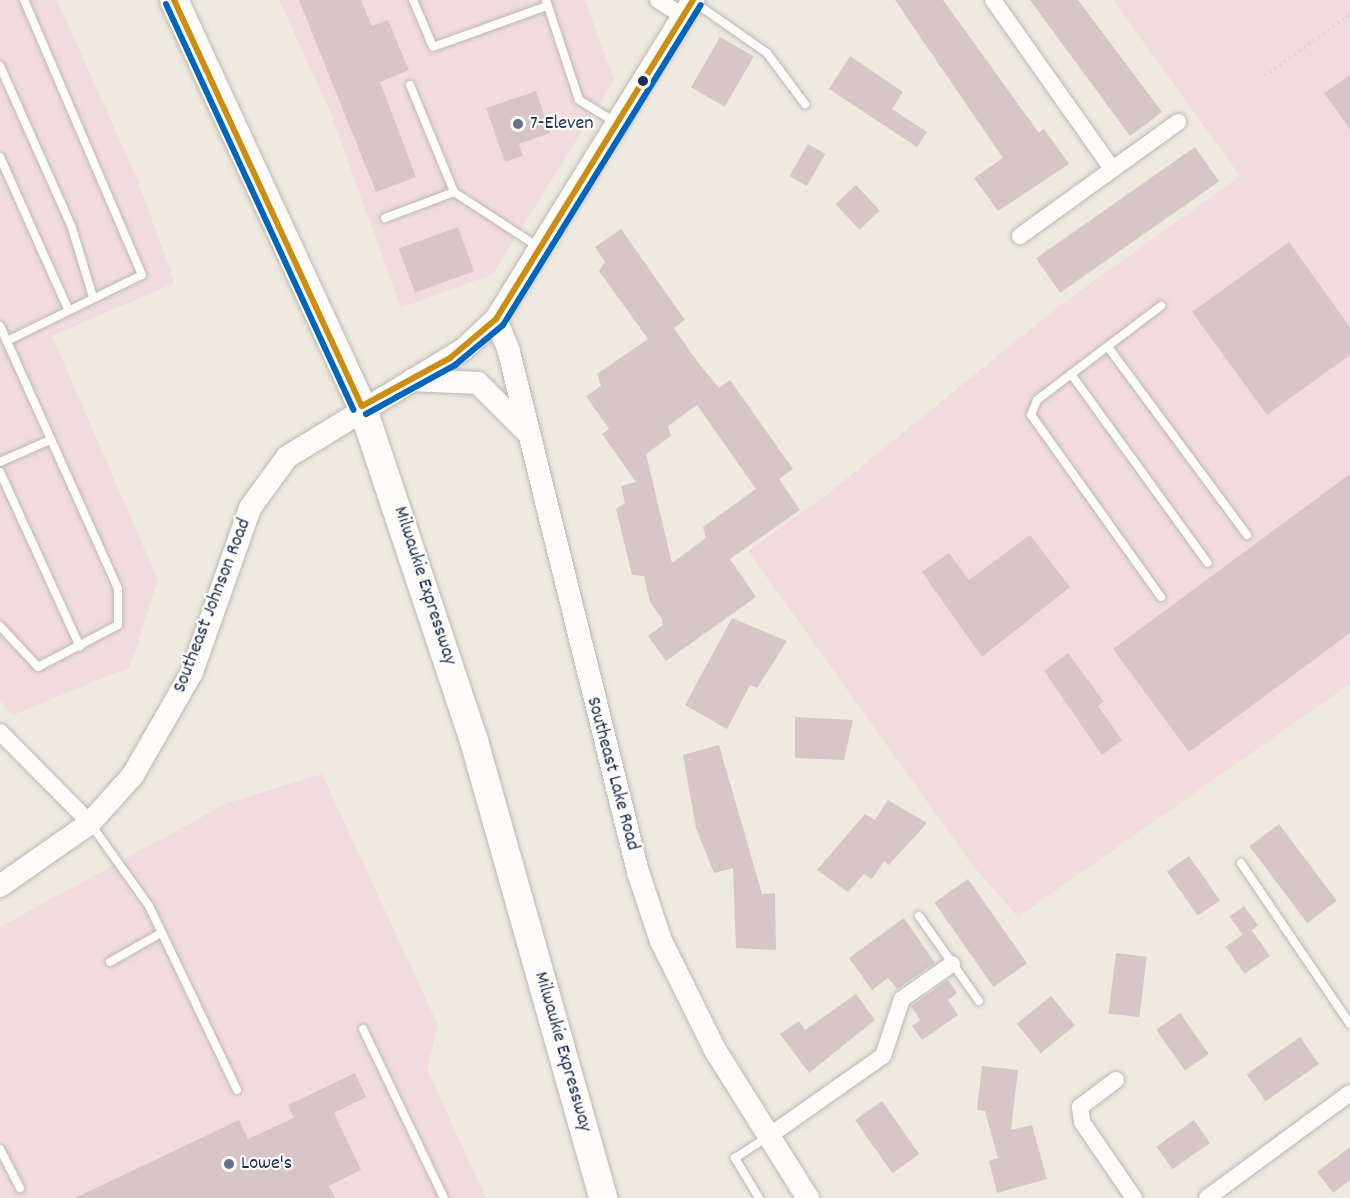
<!DOCTYPE html>
<style>
body{margin:0}
#map{position:relative;width:1350px;height:1198px;overflow:hidden;background:#efeae0;font-family:Dekko,sans-serif}
div>[style]{position:absolute}
[style*='--x']{left:calc(var(--x)*1px);top:calc(var(--y)*1px);width:calc(var(--w)*1px);rotate:calc(var(--a)*1deg)}
.built>*{inset:0;background:#f2dbdf}
.building>*{inset:0;background:#d7c5c7;transform-origin:0 0}
.path>*{height:4px;margin-top:-2px;transform-origin:0;background:repeating-linear-gradient(90deg,#d6d6d6 0 1.5px,transparent 0 6px)}
.roads{filter:drop-shadow(0 0 2px #bab9b7) drop-shadow(0 0 2px #bab9b7)}
.lane>*{height:8px;margin:-4px;padding:0 4px;transform-origin:4px;border-radius:4px;background:#fdfcfa}
.street>*{height:16px;margin:-8px;padding:0 8px;transform-origin:8px;border-radius:8px;background:#fdfcfa}
.secondary>*{height:22px;margin:-11px;padding:0 11px;transform-origin:11px;border-radius:11px;background:#fdfcfa}
.highway>*{height:28px;margin:-14px;padding:0 14px;transform-origin:14px;border-radius:14px;background:#fdfcfa}
.bus-1>*{height:6px;margin:-3px;padding:0 3px;transform-origin:3px;border-radius:3px;background:#cb8e13}
.bus-2>*{height:6px;margin:-3px;padding:0 3px;transform-origin:3px;border-radius:3px;background:#0065bd}
.dots>*{width:16px;height:16px;translate:-50% -50%;box-sizing:border-box;border:3px solid #fdfcf7;border-radius:50%}
span{translate:-50% -50%;white-space:nowrap;text-align:center;line-height:1.15;-webkit-text-stroke:4.5px #fdfcf7;paint-order:stroke}
.poi-label{font-size:20px;color:#1b2f5e}
.left{translate:0 -50%;text-align:left}
.street-label{font-size:20px;color:#1b2f5e}
</style>
<div id="map">
<div class="built">
<i style="clip-path:polygon(0 0,57px 0,136px 176px,175px 283px,52px 336px,158px 580px,130px 667px,13px 715px,0 701px)"></i>
<i style="clip-path:polygon(279px 0,585px 0,614px 80px,493px 274px,401px 308px,329px 109px)"></i>
<i style="clip-path:polygon(1113px 0,1350px 0,1350px 684px,1018px 917px,973px 866px,748px 551px,830px 492px,1059px 306px,1240px 176px)"></i>
<i style="clip-path:polygon(322px 774px,438px 1025px,427px 1069px,486px 1198px,0 1198px,0 927px,227px 803px)"></i>
</div>
<div class="building">
<i style="clip-path:polygon(299px 0,361px 0,372px 26px,388px 20px,409px 70px,380px 82px,416px 177px,376px 192px)"></i>
<i style="clip-path:polygon(895px 0,943px 0,1039px 133px,1044px 129px,1069px 164px,998px 211px,974px 178px,1003px 158px)"></i>
<i style="clip-path:polygon(1030px 0,1078px 0,1162px 112px,1130px 136px)"></i>
<i style="left:720px;top:37px;width:39px;height:58px;rotate:30deg"></i>
<i style="clip-path:polygon(850px 56px,903px 92px,892px 109px,927px 132px,917px 147px,829px 89px)"></i>
<i style="clip-path:polygon(1350px 75px,1350px 129px,1324px 93px)"></i>
<i style="clip-path:polygon(536px 91px,550px 133px,519px 144px,523px 156px,505px 162px,486px 108px)"></i>
<i style="left:808px;top:144px;width:20px;height:37px;rotate:30deg"></i>
<i style="left:1195px;top:147px;width:42px;height:194px;rotate:55deg"></i>
<i style="left:856px;top:185px;width:35px;height:28px;rotate:47deg"></i>
<i style="left:458px;top:227px;width:47px;height:63px;rotate:70deg"></i>
<i style="clip-path:polygon(evenodd,621px 229px,685px 320px,674px 328px,699px 364px,719px 388px,730px 380px,793px 469px,779px 479px,800px 510px,730px 559px,756px 597px,666px 661px,648px 636px,663px 625px,662px 619px,650px 602px,644px 576px,632px 575px,616px 509px,625px 503px,621px 486px,636px 482px,602px 434px,609px 429px,586px 396px,601px 386px,597px 374px,648px 339px,599px 271px,605px 262px,595px 247px,621px 229px,697px 405px,756px 489px,703px 527px,706px 538px,672px 563px,646px 454px,671px 436px,668px 426px,697px 405px)"></i>
<i style="clip-path:polygon(1289px 242px,1350px 327px,1350px 355px,1267px 415px,1192px 312px)"></i>
<i style="clip-path:polygon(1350px 474px,1350px 633px,1189px 752px,1113px 649px)"></i>
<i style="clip-path:polygon(1030px 535px,1070px 587px,982px 657px,922px 572px,949px 553px,969px 580px)"></i>
<i style="clip-path:polygon(732px 618px,787px 641px,757px 688px,750px 685px,727px 729px,685px 705px)"></i>
<i style="clip-path:polygon(1068px 653px,1104px 702px,1098px 706px,1122px 740px,1102px 755px,1044px 671px)"></i>
<i style="clip-path:polygon(795px 717px,853px 720px,844px 760px,795px 758px)"></i>
<i style="clip-path:polygon(719px 745px,762px 894px,775px 893px,776px 950px,736px 948px,733px 868px,714px 873px,696px 828px,683px 755px)"></i>
<i style="clip-path:polygon(888px 800px,927px 823px,889px 865px,884px 861px,872px 879px,864px 874px,848px 892px,817px 870px,865px 814px,875px 820px)"></i>
<i style="left:1279px;top:824px;width:96px;height:37px;rotate:53deg"></i>
<i style="left:1189px;top:856px;width:54px;height:27px;rotate:55deg"></i>
<i style="left:968px;top:879px;width:103px;height:41px;rotate:55deg"></i>
<i style="left:1244px;top:906px;width:24px;height:18px;rotate:54deg"></i>
<i style="clip-path:polygon(904px 918px,935px 963px,897px 989px,888px 978px,872px 990px,849px 958px)"></i>
<i style="left:1251px;top:929px;width:33px;height:31px;rotate:55deg"></i>
<i style="left:1116px;top:953px;width:31px;height:61px;rotate:7deg"></i>
<i style="clip-path:polygon(948px 980px,957px 993px,948px 1000px,958px 1015px,922px 1040px,912px 1026px,920px 1020px,911px 1006px)"></i>
<i style="clip-path:polygon(856px 994px,875px 1020px,809px 1073px,780px 1034px,799px 1021px,805px 1030px)"></i>
<i style="left:1051px;top:996px;width:38px;height:44px;rotate:51deg"></i>
<i style="left:1180px;top:1013px;width:50px;height:29px;rotate:55deg"></i>
<i style="left:1300px;top:1037px;width:33px;height:65px;rotate:55deg"></i>
<i style="clip-path:polygon(982px 1066px,1018px 1070px,1011px 1130px,1032px 1125px,1047px 1179px,997px 1193px,989px 1161px,998px 1158px,985px 1111px,977px 1110px)"></i>
<i style="clip-path:polygon(355px 1073px,366px 1097px,334px 1113px,361px 1170px,329px 1186px,335px 1198px,75px 1198px,239px 1120px,248px 1139px,294px 1118px,288px 1105px)"></i>
<i style="left:882px;top:1101px;width:65px;height:33px;rotate:55deg"></i>
<i style="left:1194px;top:1120px;width:28px;height:46px;rotate:55deg"></i>
<i style="clip-path:polygon(1350px 1147px,1350px 1180px,1333px 1193px,1317px 1172px)"></i>
</div>
<div class="path">
<i style="--x:1265;--y:76;--w:105;--a:-36.1"></i>
</div>
<div class="roads">
<div class="lane">
<i style="--x:413;--y:0;--w:51;--a:66.9"></i>
<i style="--x:433;--y:47;--w:121;--a:-19.8"></i>
<i style="--x:546;--y:0;--w:105;--a:71.7"></i>
<i style="--x:579;--y:100;--w:42;--a:31.4"></i>
<i style="--x:694;--y:2;--w:89;--a:34.9"></i>
<i style="--x:767;--y:53;--w:64;--a:53.3"></i>
<i style="--x:0;--y:66;--w:177;--a:66"></i>
<i style="--x:72;--y:228;--w:72;--a:73.1"></i>
<i style="--x:410;--y:85;--w:116;--a:67.6"></i>
<i style="--x:454;--y:192;--w:103;--a:33.1"></i>
<i style="--x:0;--y:157;--w:167;--a:65.9"></i>
<i style="--x:385;--y:218;--w:74;--a:-20.6"></i>
<i style="--x:0;--y:326;--w:288;--a:65.8"></i>
<i style="--x:118;--y:589;--w:36;--a:90"></i>
<i style="--x:118;--y:625;--w:90;--a:152.3"></i>
<i style="--x:38;--y:667;--w:56;--a:-132.8"></i>
<i style="--x:7;--y:341;--w:150;--a:-26.1"></i>
<i style="--x:142;--y:275;--w:299;--a:-113.2"></i>
<i style="--x:1108;--y:347;--w:234;--a:53.5"></i>
<i style="--x:1071;--y:374;--w:233;--a:54.1"></i>
<i style="--x:0;--y:462;--w:55;--a:-23.7"></i>
<i style="--x:0;--y:472;--w:192;--a:65.4"></i>
<i style="--x:1161;--y:597;--w:224;--a:-125.5"></i>
<i style="--x:1031;--y:415;--w:16;--a:-68"></i>
<i style="--x:1037;--y:400;--w:156;--a:-37.2"></i>
<i style="--x:90;--y:823;--w:102;--a:54.6"></i>
<i style="--x:149;--y:906;--w:204;--a:64.4"></i>
<i style="--x:1241;--y:863;--w:194;--a:55.9"></i>
<i style="--x:919;--y:916;--w:104;--a:54.8"></i>
<i style="--x:110;--y:962;--w:59;--a:-29.6"></i>
<i style="--x:363;--y:1029;--w:187;--a:64.4"></i>
<i style="--x:0;--y:1149;--w:44;--a:62.9"></i>
<i style="--x:759;--y:1198;--w:47;--a:-121"></i>
<i style="--x:735;--y:1158;--w:40;--a:-32.9"></i>
</div>
<div class="street">
<i style="--x:658;--y:0;--w:30;--a:33"></i>
<i style="--x:993;--y:0;--w:207;--a:54.8"></i>
<i style="--x:1020;--y:236;--w:195;--a:-35.8"></i>
<i style="--x:0;--y:732;--w:128;--a:45.3"></i>
<i style="--x:1116;--y:1080;--w:45;--a:143.1"></i>
<i style="--x:1080;--y:1107;--w:15;--a:82"></i>
<i style="--x:1082;--y:1122;--w:92;--a:55.6"></i>
<i style="--x:769;--y:1136;--w:139;--a:-35.1"></i>
<i style="--x:883;--y:1056;--w:60;--a:-71.6"></i>
<i style="--x:902;--y:999;--w:61;--a:-35"></i>
<i style="--x:1207;--y:1198;--w:177;--a:-36.3"></i>
</div>
<div class="secondary">
<i style="--x:496;--y:319;--w:35;--a:68"></i>
<i style="--x:509;--y:352;--w:536;--a:76.07"></i>
<i style="--x:638;--y:872;--w:73;--a:71.6"></i>
<i style="--x:661;--y:941;--w:122;--a:63.6"></i>
<i style="--x:715;--y:1050;--w:175;--a:57.9"></i>
<i style="--x:412;--y:380;--w:66;--a:2.6"></i>
<i style="--x:478;--y:383;--w:66;--a:45"></i>
<i style="--x:0;--y:886;--w:110;--a:-35"></i>
<i style="--x:90;--y:823;--w:64;--a:-48.1"></i>
<i style="--x:133;--y:775;--w:119;--a:-60.2"></i>
<i style="--x:192;--y:672;--w:174;--a:-70.5"></i>
<i style="--x:250;--y:508;--w:63;--a:-54"></i>
<i style="--x:287;--y:457;--w:207;--a:-31.4"></i>
<i style="--x:464;--y:349;--w:44;--a:-43.2"></i>
<i style="--x:496;--y:319;--w:375;--a:-58.3"></i>
</div>
<div class="highway">
<i style="--x:174;--y:0;--w:447;--a:65.2"></i>
<i style="--x:362;--y:406;--w:353;--a:71.5"></i>
<i style="--x:474;--y:741;--w:475;--a:74.2"></i>
</div>
</div>
<div class="bus-1">
<i style="--x:174;--y:0;--w:447;--a:65.2"></i>
<i style="--x:362;--y:406;--w:100;--a:-28.6"></i>
<i style="--x:450;--y:358;--w:60;--a:-40.3"></i>
<i style="--x:496;--y:319;--w:375;--a:-58.3"></i>
</div>
<div class="bus-2">
<i style="--x:166;--y:4;--w:447;--a:65.2"></i>
<i style="--x:366;--y:414;--w:102;--a:-28.8"></i>
<i style="--x:455;--y:365;--w:62;--a:-39.8"></i>
<i style="--x:503;--y:325;--w:376;--a:-58.3"></i>
</div>
<div class="dots">
<i style="left:643px;top:81px;background:#1b2f5e"></i>
<i style="left:518px;top:124px;background:#65708c"></i>
<i style="left:229px;top:1164px;background:#65708c"></i>
</div>
<div class="poi-label">
<span class="left" style="left:530px;top:124px">7-Eleven</span>
<span class="left" style="left:241px;top:1164px">Lowe's</span>
</div>
<div class="street-label">
<span style="left:424px;top:586px;rotate:72deg">Milwaukie Expressway</span>
<span style="left:213px;top:606px;rotate:-69deg">Southeast Johnson Road</span>
<span style="left:612px;top:774px;rotate:75deg">Southeast Lake Road</span>
<span style="left:562px;top:1052px;rotate:74deg">Milwaukie Expressway</span>
</div>
</div>
